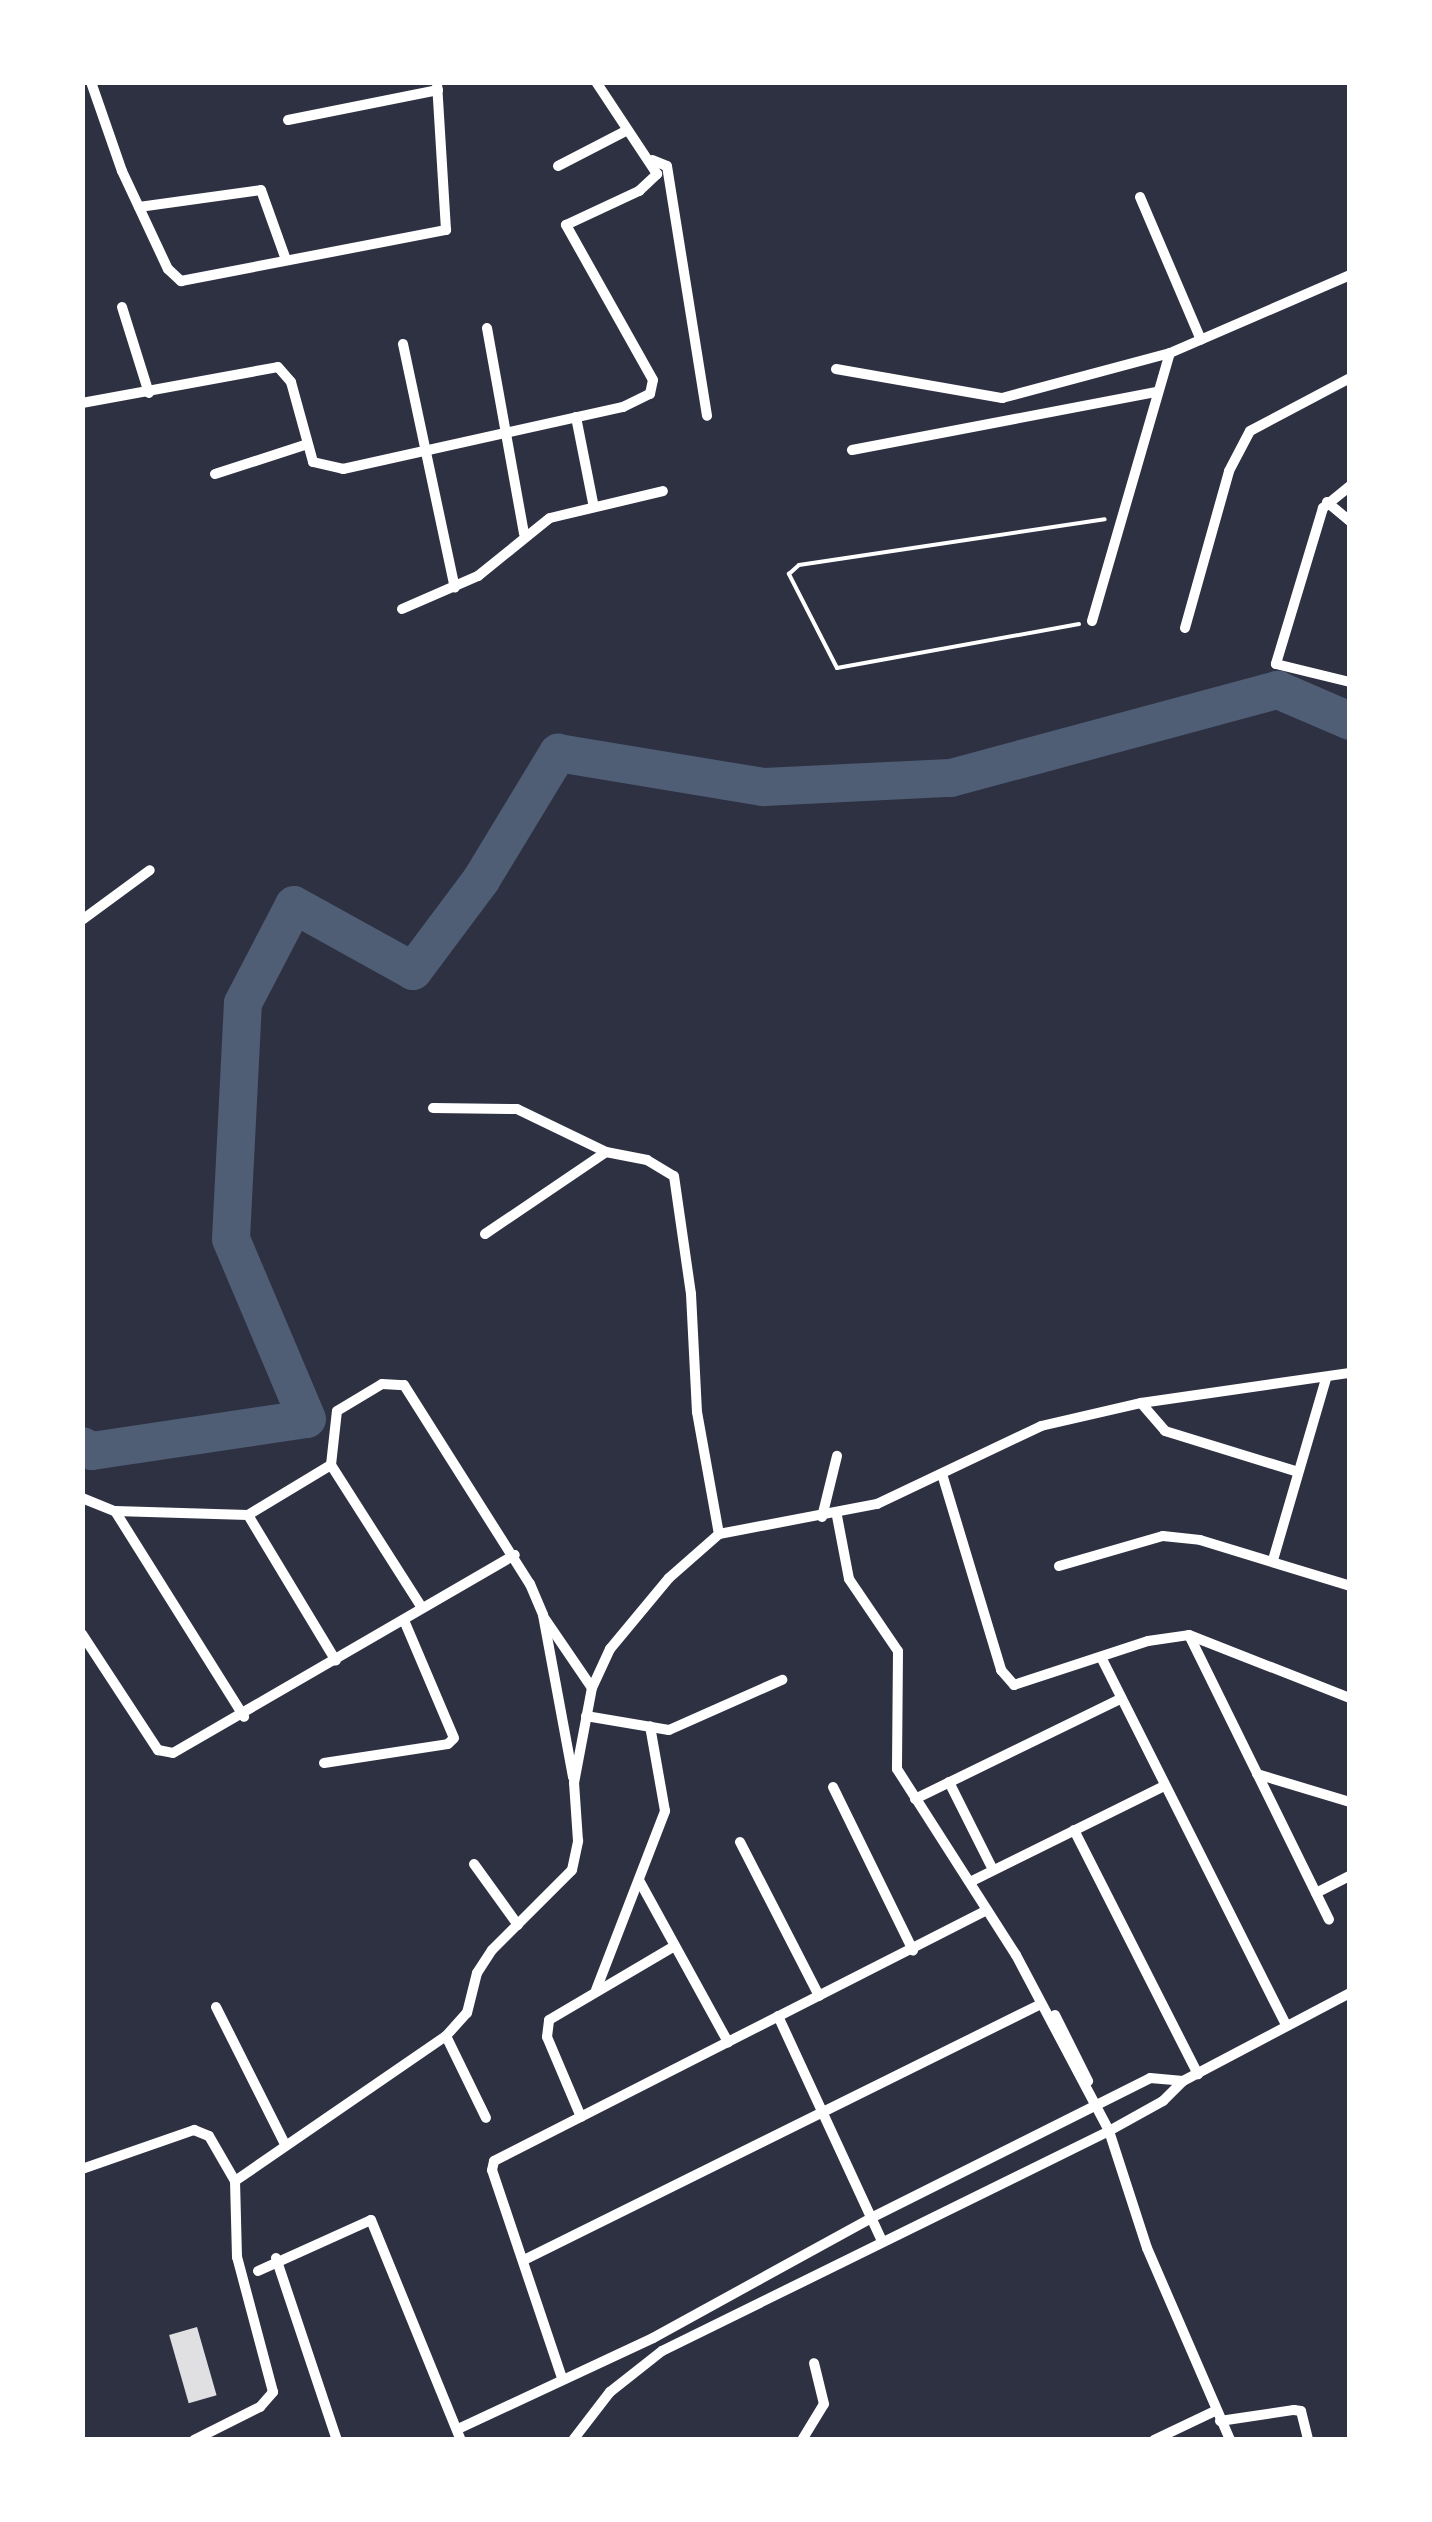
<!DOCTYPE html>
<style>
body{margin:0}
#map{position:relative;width:1432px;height:2522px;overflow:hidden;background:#2d3142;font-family:"DM Sans",sans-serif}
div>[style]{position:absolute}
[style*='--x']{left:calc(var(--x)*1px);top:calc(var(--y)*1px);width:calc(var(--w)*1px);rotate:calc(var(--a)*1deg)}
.river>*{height:38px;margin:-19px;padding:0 19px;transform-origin:19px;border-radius:19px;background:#4f5d75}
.building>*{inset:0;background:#e0e0e3;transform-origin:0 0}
.path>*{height:4px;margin:-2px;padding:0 2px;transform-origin:2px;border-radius:2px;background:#fff}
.minor>*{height:10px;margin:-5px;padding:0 5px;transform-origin:5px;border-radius:5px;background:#fff}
span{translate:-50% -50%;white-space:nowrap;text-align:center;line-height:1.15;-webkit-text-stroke:10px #fff;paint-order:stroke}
.frame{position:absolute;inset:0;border:85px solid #fff;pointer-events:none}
</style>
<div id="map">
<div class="river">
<i style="--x:82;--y:1446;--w:11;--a:27"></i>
<i style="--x:92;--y:1451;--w:217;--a:-8.5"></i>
<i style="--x:307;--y:1419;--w:195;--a:-112.9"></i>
<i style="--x:231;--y:1239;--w:236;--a:-87.1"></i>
<i style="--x:243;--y:1003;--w:110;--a:-62.5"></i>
<i style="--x:294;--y:905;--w:136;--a:29"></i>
<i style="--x:413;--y:971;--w:114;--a:-53.2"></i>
<i style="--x:481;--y:880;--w:149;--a:-58.8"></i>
<i style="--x:558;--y:753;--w:209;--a:9.4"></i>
<i style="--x:764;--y:787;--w:187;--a:-2.8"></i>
<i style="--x:951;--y:778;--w:339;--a:-15.1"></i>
<i style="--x:1278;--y:690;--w:78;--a:23.3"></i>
</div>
<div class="building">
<i style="left:197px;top:2327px;width:71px;height:29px;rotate:74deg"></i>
</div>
<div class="path">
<i style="--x:1079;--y:624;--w:246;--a:169.7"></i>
<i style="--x:837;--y:668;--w:106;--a:-117.1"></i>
<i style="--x:789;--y:574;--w:13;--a:-42"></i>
<i style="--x:799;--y:565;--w:309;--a:-8.5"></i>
</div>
<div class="minor">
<i style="--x:91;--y:82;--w:94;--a:70.8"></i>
<i style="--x:122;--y:171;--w:108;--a:64.9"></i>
<i style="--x:168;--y:269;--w:18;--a:43"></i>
<i style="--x:181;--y:281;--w:270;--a:-10.9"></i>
<i style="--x:446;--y:230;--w:148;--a:-93.5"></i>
<i style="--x:288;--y:120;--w:153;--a:-11.3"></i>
<i style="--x:652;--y:160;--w:16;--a:22"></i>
<i style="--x:667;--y:166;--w:253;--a:80.9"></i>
<i style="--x:558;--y:166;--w:74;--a:-27.3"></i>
<i style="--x:1140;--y:197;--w:155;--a:66.9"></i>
<i style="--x:139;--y:207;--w:123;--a:-7.9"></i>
<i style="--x:261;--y:190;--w:74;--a:70.3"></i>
<i style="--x:122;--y:307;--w:90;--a:72.6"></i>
<i style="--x:487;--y:328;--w:209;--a:79.8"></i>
<i style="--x:403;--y:344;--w:249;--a:78"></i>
<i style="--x:836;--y:369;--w:169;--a:9.9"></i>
<i style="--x:1002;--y:398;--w:174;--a:-15"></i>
<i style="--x:1170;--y:353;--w:196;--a:-23.4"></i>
<i style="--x:82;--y:403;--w:199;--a:-10.4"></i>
<i style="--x:278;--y:367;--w:20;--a:49"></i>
<i style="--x:291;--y:382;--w:83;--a:74.6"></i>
<i style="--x:313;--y:462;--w:31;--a:13"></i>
<i style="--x:343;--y:469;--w:287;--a:-12.5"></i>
<i style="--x:623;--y:407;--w:30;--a:-26"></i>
<i style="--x:650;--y:394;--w:14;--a:-78"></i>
<i style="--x:653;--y:380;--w:178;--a:-119.3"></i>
<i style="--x:566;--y:225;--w:81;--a:-25"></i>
<i style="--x:639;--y:191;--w:25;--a:-43"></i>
<i style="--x:657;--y:174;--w:110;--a:-123.5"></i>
<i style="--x:576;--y:417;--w:88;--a:78.8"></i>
<i style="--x:852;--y:450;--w:310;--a:-10.8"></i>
<i style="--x:215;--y:474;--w:95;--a:-17.9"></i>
<i style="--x:1350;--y:486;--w:35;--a:141"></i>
<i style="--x:1323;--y:508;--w:163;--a:106.8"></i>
<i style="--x:1276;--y:664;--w:76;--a:13.7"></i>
<i style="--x:1327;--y:502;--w:30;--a:40"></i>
<i style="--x:402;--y:609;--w:83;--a:-23.5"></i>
<i style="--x:478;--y:576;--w:92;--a:-38.9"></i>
<i style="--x:550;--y:518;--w:116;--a:-13.4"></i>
<i style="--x:1092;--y:621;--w:279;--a:-73.8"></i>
<i style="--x:1185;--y:628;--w:163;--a:-74.3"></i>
<i style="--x:1229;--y:471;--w:45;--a:-62.3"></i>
<i style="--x:1250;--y:431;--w:113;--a:-27.9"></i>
<i style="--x:82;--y:920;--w:84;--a:-36.3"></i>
<i style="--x:433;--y:1108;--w:84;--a:0.7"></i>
<i style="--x:517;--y:1109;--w:99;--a:25.8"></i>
<i style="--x:485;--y:1234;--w:146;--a:-34.1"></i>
<i style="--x:606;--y:1152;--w:42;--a:11"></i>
<i style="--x:647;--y:1160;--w:31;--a:31"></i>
<i style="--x:674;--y:1176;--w:119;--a:81.8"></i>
<i style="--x:691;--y:1294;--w:118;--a:87.1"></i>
<i style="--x:697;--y:1412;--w:124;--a:79.8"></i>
<i style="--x:1141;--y:1403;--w:37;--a:49"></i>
<i style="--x:1165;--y:1431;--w:139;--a:17.1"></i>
<i style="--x:331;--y:1465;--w:169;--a:57.5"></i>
<i style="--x:942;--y:1474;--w:205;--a:73.2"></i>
<i style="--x:1001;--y:1670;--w:20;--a:49"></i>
<i style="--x:1014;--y:1685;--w:141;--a:-18.2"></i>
<i style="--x:1148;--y:1641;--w:41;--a:-8.3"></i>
<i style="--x:1189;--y:1635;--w:173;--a:21.4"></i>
<i style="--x:82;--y:1498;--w:35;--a:22"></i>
<i style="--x:115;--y:1511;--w:133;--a:1.7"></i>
<i style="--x:248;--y:1515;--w:97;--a:-31.1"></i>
<i style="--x:331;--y:1465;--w:54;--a:-83.7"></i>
<i style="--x:337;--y:1411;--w:52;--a:-31"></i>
<i style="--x:382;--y:1384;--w:22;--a:3"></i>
<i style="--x:404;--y:1385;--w:236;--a:57.7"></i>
<i style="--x:530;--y:1584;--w:34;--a:67"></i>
<i style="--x:543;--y:1615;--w:165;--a:79.5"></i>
<i style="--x:115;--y:1511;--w:243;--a:57.9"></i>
<i style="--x:248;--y:1515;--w:170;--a:58.9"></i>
<i style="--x:837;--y:1516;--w:64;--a:79.2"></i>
<i style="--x:849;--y:1579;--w:87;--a:55.8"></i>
<i style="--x:898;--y:1651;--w:118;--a:90.5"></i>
<i style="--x:897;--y:1769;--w:221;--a:57.4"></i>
<i style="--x:1016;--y:1955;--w:199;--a:62.1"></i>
<i style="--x:1109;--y:2131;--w:123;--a:72"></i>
<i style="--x:1147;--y:2248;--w:209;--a:66.6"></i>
<i style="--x:822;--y:1517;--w:63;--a:-76.2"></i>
<i style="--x:1273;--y:1560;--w:189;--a:-73.7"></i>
<i style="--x:1059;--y:1566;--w:108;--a:-16.1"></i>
<i style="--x:1163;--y:1536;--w:37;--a:6"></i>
<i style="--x:1200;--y:1540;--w:157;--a:17"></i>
<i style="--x:545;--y:1619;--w:83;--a:55.7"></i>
<i style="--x:82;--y:1634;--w:139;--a:56.8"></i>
<i style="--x:158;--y:1750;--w:15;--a:11"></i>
<i style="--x:173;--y:1753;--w:395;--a:-30.1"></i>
<i style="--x:1189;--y:1635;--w:317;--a:63.8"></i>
<i style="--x:1102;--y:1659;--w:407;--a:63.3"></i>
<i style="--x:586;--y:1716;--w:84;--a:9.6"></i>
<i style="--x:669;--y:1730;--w:124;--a:-23.9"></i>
<i style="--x:324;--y:1763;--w:125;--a:-8.7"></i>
<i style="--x:448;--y:1744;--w:8;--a:-45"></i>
<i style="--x:454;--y:1738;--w:128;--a:-113"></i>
<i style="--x:1257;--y:1774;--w:97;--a:16.8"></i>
<i style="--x:949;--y:1782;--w:98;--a:63.4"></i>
<i style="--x:833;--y:1787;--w:182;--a:63.9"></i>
<i style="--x:915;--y:1799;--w:226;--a:-26"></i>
<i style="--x:1074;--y:1830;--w:274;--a:63.1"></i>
<i style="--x:740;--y:1842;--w:173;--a:62.8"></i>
<i style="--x:474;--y:1864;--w:75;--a:54.2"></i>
<i style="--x:640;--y:1882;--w:183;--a:61.2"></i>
<i style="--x:970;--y:1882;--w:216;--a:-26.3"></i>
<i style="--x:1316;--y:1893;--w:38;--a:-27"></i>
<i style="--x:596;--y:1990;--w:192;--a:-68.9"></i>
<i style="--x:665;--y:1811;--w:86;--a:-100"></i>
<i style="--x:216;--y:2007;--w:153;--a:63.3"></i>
<i style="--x:1055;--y:2015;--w:74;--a:63.4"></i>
<i style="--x:778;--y:2016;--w:248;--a:65.2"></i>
<i style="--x:446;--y:2036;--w:91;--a:64"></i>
<i style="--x:581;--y:2117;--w:87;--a:-113"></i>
<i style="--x:547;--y:2037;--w:17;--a:-83"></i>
<i style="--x:549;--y:2020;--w:144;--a:-30.5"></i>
<i style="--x:82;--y:2169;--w:119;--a:-19.2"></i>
<i style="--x:194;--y:2130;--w:16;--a:22"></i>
<i style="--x:209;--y:2136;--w:52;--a:60"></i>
<i style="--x:276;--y:2258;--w:192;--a:71.5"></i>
<i style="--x:526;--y:2259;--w:575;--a:-26.34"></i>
<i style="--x:258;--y:2271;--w:124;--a:-24.3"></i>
<i style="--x:371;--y:2220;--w:238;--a:67.8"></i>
<i style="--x:562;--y:2378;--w:219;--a:-108.6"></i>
<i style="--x:492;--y:2170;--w:9;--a:-77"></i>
<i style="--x:494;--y:2161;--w:553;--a:-26.98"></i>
<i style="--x:1220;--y:2421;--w:75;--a:-8.5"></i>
<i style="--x:1294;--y:2410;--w:7;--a:8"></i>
<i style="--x:1301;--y:2411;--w:30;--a:76"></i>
<i style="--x:458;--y:2429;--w:215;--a:-25"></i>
<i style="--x:653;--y:2338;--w:249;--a:-28.8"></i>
<i style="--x:871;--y:2218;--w:312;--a:-26.6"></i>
<i style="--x:1150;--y:2078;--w:33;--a:5"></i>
<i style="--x:194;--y:2440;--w:74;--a:-26.6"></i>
<i style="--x:260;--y:2407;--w:20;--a:-49"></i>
<i style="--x:273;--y:2392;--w:140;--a:-104.9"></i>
<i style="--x:237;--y:2257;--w:76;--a:-91.5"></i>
<i style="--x:235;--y:2181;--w:256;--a:-34.5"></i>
<i style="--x:446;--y:2036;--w:31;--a:-48"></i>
<i style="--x:467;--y:2013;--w:41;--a:-76"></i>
<i style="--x:477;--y:1973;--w:27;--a:-57"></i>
<i style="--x:492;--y:1950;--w:113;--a:-45"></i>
<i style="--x:572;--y:1870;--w:30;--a:-78"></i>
<i style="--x:578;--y:1841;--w:58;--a:-93.9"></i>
<i style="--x:574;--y:1783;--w:97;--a:-79.3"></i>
<i style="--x:592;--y:1688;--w:43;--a:-65.2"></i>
<i style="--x:610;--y:1649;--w:92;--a:-50.3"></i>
<i style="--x:669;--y:1578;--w:67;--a:-41.3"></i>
<i style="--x:719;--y:1534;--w:161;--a:-10.8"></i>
<i style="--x:877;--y:1504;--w:182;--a:-25.4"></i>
<i style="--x:1041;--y:1426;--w:103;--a:-13"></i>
<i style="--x:1141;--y:1403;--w:211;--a:-8.2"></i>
<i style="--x:573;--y:2440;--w:61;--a:-52.4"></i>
<i style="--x:610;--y:2392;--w:66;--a:-38.3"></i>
<i style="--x:662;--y:2351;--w:498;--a:-26.2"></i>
<i style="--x:1109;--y:2131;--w:62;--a:-29.1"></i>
<i style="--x:1163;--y:2101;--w:28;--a:-45"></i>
<i style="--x:1183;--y:2081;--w:189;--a:-27.8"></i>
<i style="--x:802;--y:2440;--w:42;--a:-58.6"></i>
<i style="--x:824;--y:2404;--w:42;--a:-103.7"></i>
<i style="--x:1154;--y:2440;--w:68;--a:-25.4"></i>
</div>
<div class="frame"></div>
</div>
